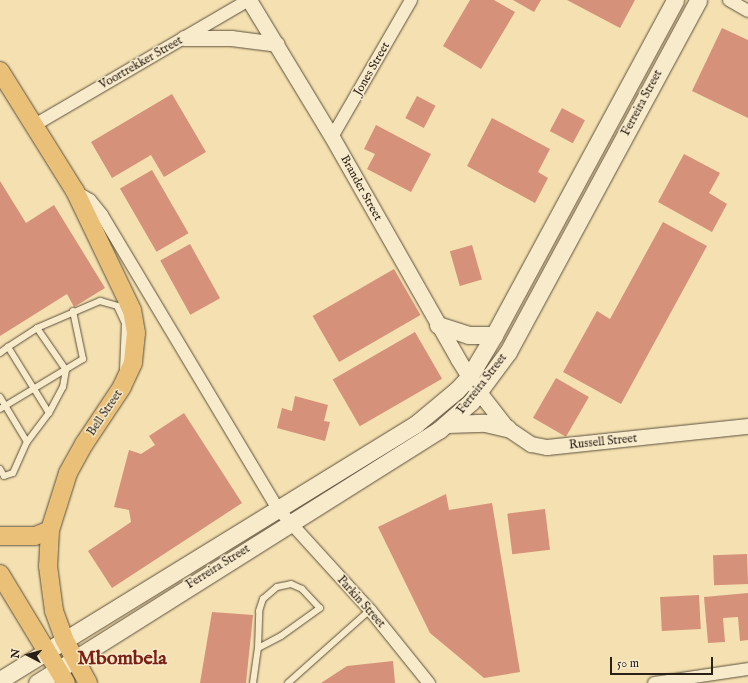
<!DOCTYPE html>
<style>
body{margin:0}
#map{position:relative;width:748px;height:683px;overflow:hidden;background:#f4e0b0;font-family:"IM FELL English",serif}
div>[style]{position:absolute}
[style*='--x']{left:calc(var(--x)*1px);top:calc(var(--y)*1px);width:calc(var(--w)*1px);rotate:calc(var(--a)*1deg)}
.building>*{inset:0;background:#d6917a;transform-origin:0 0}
.roads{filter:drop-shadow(0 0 1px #5c503d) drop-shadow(0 0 1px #5c503d)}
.service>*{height:6px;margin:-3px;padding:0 3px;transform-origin:3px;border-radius:3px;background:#f8ebcc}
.minor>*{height:12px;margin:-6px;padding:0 6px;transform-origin:6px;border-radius:6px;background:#f8ebcc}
.tertiary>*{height:15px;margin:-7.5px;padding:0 7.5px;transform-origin:7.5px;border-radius:7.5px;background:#f8ebcc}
.secondary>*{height:17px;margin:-8.5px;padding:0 8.5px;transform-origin:8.5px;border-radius:8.5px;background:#f8ebcc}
.primary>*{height:18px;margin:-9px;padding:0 9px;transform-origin:9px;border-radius:9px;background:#eac078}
span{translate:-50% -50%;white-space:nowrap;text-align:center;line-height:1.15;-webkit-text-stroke:3px #f8ebcc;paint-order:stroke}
.street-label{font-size:12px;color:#2a2017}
.town-label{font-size:20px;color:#7a1f14;font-weight:700}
.north{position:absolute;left:8px;top:635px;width:40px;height:40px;-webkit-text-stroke:3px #f8ebcc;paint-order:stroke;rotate:276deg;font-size:11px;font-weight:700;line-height:16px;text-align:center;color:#2a2017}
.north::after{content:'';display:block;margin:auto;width:14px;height:18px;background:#2a2017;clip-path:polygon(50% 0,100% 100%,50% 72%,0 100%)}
.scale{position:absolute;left:610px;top:657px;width:103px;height:18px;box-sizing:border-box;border:2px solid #2a2017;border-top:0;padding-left:5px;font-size:12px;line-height:14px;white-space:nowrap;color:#2a2017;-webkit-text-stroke:3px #f8ebcc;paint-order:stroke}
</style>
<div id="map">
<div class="building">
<i style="clip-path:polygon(470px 0,494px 0,515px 12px,481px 69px,443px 46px)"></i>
<i style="clip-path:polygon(513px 0,541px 0,534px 12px)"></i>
<i style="clip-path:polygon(567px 0,635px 0,620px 28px)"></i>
<i style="clip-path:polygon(722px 28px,748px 40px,748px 118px,692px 91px)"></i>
<i style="clip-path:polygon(172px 94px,206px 152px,164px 177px,151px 155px,112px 178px,91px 142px)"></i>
<i style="left:417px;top:96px;width:21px;height:25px;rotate:28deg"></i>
<i style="left:562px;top:108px;width:26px;height:26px;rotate:28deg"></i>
<i style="clip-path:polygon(492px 118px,550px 149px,538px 172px,548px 178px,535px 203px,467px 166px)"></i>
<i style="clip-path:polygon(376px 125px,431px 154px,411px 192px,367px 169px,375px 154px,364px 149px)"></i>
<i style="clip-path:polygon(684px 154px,720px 173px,709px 193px,727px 204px,712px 232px,658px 202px)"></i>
<i style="left:152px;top:170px;width:73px;height:37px;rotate:60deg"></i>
<i style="clip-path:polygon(0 181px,26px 223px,54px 205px,105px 288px,74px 307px,67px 294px,0 336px)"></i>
<i style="clip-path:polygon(663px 222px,707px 246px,621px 404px,563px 372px,597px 311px,610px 319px)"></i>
<i style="left:190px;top:244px;width:62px;height:34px;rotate:61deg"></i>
<i style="left:472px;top:245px;width:36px;height:23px;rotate:74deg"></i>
<i style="left:394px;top:269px;width:53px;height:94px;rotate:60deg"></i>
<i style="left:415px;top:332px;width:54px;height:95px;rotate:60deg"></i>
<i style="left:556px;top:378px;width:38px;height:46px;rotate:30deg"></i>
<i style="clip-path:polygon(295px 396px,328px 405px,324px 421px,330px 422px,325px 441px,277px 428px,282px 408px,292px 411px)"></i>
<i style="clip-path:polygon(184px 413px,242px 503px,112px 588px,88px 551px,131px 522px,129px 510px,114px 507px,129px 450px,141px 454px,155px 445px,149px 436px)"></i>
<i style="clip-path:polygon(446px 494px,449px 510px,492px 503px,520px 672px,484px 678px,430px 633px,378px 527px)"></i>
<i style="left:545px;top:509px;width:41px;height:38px;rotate:83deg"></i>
<i style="left:747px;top:554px;width:30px;height:34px;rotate:88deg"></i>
<i style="clip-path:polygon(748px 593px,748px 640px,740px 641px,738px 617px,723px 618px,725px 642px,708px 643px,704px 597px)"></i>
<i style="left:699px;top:595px;width:34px;height:39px;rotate:87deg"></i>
<i style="clip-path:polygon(212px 612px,253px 615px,246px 683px,200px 683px)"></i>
<i style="clip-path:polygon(393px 661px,395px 683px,321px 683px,347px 666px)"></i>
</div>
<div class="roads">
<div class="service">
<i style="--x:0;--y:353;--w:10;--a:-37"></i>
<i style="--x:0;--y:397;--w:52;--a:59"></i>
<i style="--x:0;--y:409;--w:97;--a:-31.1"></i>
<i style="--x:83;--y:359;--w:49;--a:-101.8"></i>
<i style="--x:49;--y:413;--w:78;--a:-121.8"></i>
<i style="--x:8;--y:347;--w:35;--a:-33"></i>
<i style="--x:37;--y:328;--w:69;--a:-23.2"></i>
<i style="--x:100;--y:301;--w:18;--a:16"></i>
<i style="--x:117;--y:306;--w:19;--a:65"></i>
<i style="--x:125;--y:323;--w:47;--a:92.4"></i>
<i style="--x:0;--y:469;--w:8;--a:60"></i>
<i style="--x:4;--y:476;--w:9;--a:-18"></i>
<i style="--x:13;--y:473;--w:34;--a:-66"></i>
<i style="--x:27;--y:442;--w:36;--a:-53"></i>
<i style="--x:49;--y:413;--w:30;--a:-62"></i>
<i style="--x:63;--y:387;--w:17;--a:-80"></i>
<i style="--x:66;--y:370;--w:51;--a:-124.6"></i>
<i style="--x:253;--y:683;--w:35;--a:-82"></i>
<i style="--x:258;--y:648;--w:37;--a:-88"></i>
<i style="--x:259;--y:611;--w:13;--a:-72"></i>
<i style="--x:263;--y:599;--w:18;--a:-41"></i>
<i style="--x:277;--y:587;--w:14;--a:-12"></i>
<i style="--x:291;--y:584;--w:12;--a:24"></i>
<i style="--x:302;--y:589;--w:26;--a:47"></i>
<i style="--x:320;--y:608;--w:48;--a:144.3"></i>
<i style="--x:281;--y:636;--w:26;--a:152"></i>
<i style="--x:288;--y:683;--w:110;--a:-41.7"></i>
</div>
<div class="minor">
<i style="--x:729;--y:0;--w:22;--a:30"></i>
<i style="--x:33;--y:126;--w:250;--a:-30.3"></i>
<i style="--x:332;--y:137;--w:158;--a:-60"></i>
<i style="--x:76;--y:192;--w:16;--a:30"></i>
<i style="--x:90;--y:200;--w:19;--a:51"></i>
<i style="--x:102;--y:215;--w:343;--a:59.1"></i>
<i style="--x:278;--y:509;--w:137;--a:47.7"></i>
<i style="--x:370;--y:610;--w:94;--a:51.1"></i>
<i style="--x:654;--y:683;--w:95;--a:-8.5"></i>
</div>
<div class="tertiary">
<i style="--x:249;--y:0;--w:160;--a:58.8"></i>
<i style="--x:332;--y:137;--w:255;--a:60.4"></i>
<i style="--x:458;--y:359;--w:39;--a:58"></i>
<i style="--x:479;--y:392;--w:46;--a:52.1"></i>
<i style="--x:507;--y:428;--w:29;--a:34"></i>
<i style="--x:531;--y:444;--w:16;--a:11"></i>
<i style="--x:547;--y:447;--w:202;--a:-6"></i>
<i style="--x:184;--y:38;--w:47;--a:0"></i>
<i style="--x:231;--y:38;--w:46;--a:7.4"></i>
</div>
<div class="secondary">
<i style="--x:438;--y:325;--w:32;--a:18"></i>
<i style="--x:468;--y:335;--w:26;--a:0"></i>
<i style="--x:447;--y:424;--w:38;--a:-2"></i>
<i style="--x:485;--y:423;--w:23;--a:13"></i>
<i style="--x:0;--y:680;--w:488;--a:-31.6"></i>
<i style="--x:416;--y:424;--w:53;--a:-39.7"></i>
<i style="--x:457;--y:390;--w:18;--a:-47"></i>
<i style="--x:469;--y:377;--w:49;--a:-59.2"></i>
<i style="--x:494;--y:335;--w:381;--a:-61.6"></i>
<i style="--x:37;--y:683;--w:475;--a:-32.2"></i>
<i style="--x:439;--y:430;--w:43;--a:-41.2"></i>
<i style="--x:471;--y:402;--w:62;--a:-53.5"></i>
<i style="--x:508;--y:352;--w:400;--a:-61.6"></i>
</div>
<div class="primary">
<i style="--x:0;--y:71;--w:142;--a:58"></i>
<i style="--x:75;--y:191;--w:132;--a:64.4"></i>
<i style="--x:132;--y:310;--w:23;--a:80"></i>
<i style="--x:136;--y:333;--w:30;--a:96"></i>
<i style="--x:133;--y:363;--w:26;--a:115"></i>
<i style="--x:122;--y:387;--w:69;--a:123.7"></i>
<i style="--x:84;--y:444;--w:33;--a:119"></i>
<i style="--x:68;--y:473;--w:60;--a:107.5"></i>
<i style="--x:50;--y:530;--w:36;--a:93"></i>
<i style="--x:48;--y:566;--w:45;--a:82.4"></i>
<i style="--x:54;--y:611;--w:30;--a:70"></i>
<i style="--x:64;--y:639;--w:50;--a:61.4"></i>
<i style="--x:0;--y:536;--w:35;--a:0"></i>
<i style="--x:35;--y:536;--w:16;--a:-22"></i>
<i style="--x:0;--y:574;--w:127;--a:58.8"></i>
</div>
</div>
<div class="street-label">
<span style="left:141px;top:63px;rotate:-30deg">Voortrekker Street</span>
<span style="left:372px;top:69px;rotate:-60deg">Jones Street</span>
<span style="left:642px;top:103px;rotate:-62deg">Ferreira Street</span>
<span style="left:361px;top:188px;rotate:61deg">Brander Street</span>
<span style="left:482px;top:384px;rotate:-52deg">Ferreira Street</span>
<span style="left:105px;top:413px;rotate:-56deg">Bell Street</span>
<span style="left:603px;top:442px;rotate:-6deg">Russell Street</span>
<span style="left:218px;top:567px;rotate:-32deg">Ferreira Street</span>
<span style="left:361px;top:602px;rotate:48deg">Parkin Street</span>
</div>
<div class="town-label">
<span style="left:122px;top:658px">Mbombela</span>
</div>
<div class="north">N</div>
<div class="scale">50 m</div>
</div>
